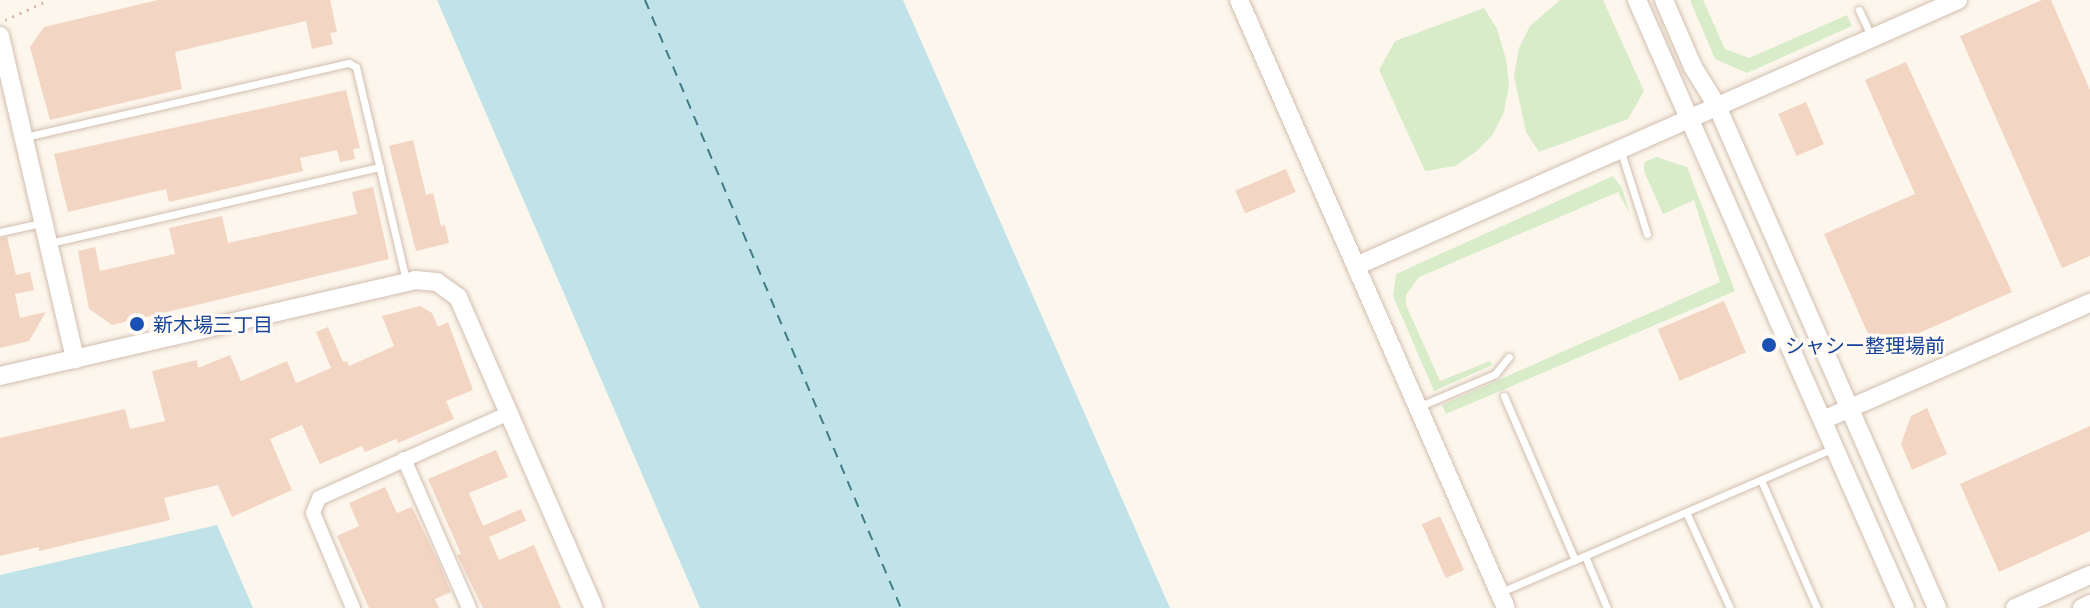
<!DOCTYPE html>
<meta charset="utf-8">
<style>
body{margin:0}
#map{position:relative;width:2090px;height:608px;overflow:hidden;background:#fdf6ec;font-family:Ubuntu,"Noto Sans JP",sans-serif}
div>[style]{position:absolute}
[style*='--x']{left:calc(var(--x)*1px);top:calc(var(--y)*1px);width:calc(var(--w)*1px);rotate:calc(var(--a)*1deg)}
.green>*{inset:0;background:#d8ecc9}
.water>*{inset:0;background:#bfe3e8}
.ferry>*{height:2px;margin-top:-1px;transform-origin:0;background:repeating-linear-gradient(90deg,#437c86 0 10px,transparent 0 18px)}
.building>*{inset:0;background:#f3d5c3;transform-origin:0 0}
.path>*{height:3px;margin-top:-1.5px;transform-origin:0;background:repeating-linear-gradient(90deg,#d9b8a5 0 2px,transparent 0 8px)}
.roads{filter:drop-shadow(0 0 2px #d1beb0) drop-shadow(0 0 2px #d1beb0)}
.service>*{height:7px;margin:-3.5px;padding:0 3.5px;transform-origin:3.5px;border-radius:3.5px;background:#fff}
.minor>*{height:14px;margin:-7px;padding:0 7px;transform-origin:7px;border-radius:7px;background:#fff}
.tertiary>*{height:18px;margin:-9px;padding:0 9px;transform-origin:9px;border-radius:9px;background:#fff}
.dots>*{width:22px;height:22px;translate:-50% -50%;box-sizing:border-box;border:4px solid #fffaf3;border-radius:50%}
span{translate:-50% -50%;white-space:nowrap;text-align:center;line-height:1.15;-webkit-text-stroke:6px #fffaf3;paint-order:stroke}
.transit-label{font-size:20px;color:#164399}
.left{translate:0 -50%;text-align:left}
</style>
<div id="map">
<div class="green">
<i style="clip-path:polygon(1560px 0,1603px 0,1644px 91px,1628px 119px,1539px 152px,1526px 132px,1514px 76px,1519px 48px,1530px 26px)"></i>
<i style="clip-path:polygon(1690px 0,1703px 0,1725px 49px,1749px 58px,1847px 15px,1852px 26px,1747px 73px,1715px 59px)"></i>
<i style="clip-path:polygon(1484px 8px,1497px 29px,1506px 59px,1509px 85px,1504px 112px,1493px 134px,1477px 151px,1455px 166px,1425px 171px,1379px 70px,1395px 41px)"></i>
<i style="clip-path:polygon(1656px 157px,1687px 167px,1735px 291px,1446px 414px,1442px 405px,1720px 282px,1694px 200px,1663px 214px,1644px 171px,1644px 162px)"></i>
<i style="clip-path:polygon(1613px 176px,1622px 188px,1630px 214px,1618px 192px,1419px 277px,1406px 295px,1406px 305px,1440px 381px,1490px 361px,1492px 365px,1434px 391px,1393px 296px,1396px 274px)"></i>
</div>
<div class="water">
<i style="clip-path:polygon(437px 0,903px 0,1170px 608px,700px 608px)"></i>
<i style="clip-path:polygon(217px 525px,253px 608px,0 608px,0 575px)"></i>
</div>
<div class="ferry">
<i style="--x:645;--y:0;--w:660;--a:67.17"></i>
</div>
<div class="building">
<i style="clip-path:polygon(158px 0,330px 0,337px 32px,330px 33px,333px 44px,312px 49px,306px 21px,175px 52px,182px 89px,50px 120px,30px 47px,44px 27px)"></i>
<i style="clip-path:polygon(2042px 0,2051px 0,2090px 90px,2090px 256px,2062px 268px,1960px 36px)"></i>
<i style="clip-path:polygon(1906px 62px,2012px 292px,1876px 352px,1824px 234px,1915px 194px,1865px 80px)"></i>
<i style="clip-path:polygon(346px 90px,360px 148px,353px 149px,355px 159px,340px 162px,337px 150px,300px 158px,303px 171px,256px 182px,169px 202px,166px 189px,68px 212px,54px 154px)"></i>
<i style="left:1806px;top:102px;width:46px;height:30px;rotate:67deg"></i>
<i style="clip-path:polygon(413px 140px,426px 195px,433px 193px,441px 226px,445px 225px,449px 243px,416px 251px,389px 146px)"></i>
<i style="left:1286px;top:169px;width:25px;height:55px;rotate:67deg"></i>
<i style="clip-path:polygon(373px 187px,389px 259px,112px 325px,89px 309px,78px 251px,95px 247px,100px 271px,175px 254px,169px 228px,222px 216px,228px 243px,357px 214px,352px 192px)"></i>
<i style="clip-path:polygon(7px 237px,16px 275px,30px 272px,34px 290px,15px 294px,20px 318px,46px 312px,29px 341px,0 348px,0 238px)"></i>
<i style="left:1724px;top:301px;width:56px;height:72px;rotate:67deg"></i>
<i style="clip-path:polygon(420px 306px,432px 313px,438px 327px,448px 322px,473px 390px,446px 401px,454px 419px,398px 443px,396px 439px,365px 452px,362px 446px,320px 464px,302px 425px,270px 439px,292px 490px,232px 517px,218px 485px,164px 498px,170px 520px,39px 551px,39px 547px,0 556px,0 438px,125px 409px,130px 429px,165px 421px,152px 371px,197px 360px,198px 368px,230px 355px,241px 381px,287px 361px,296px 383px,331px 368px,316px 332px,328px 327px,343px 362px,347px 361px,349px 366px,394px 346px,382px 316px)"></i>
<i style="clip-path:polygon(1927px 408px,1947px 454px,1912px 470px,1901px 444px,1911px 416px)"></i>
<i style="clip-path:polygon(2090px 426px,2090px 531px,1999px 572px,1960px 484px)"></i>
<i style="clip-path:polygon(496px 450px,508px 477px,469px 493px,483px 526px,521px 509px,526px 521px,489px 537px,499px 560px,534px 545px,561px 608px,483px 608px,457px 555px,461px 554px,428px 479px)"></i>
<i style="clip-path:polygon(385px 487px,397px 513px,412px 507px,439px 563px,451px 592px,435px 599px,439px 608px,369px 608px,337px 536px,359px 526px,349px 503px)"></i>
<i style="left:1440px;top:516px;width:59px;height:20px;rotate:66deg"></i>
</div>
<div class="path">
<i style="--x:5;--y:20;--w:48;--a:-24.4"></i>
</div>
<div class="roads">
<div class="service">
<i style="--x:1859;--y:10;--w:29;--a:65"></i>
<i style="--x:25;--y:137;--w:332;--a:-12.9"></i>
<i style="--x:349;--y:63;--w:8;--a:30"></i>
<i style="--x:356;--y:67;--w:219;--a:76.8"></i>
<i style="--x:1621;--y:152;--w:86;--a:72.4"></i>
<i style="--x:0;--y:232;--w:42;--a:-12.4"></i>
<i style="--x:50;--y:243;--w:339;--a:-13"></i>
<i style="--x:1504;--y:396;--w:179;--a:66.6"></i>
<i style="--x:1418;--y:407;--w:84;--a:-23.2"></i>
<i style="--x:1495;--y:374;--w:22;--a:-51"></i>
<i style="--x:1761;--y:480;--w:140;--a:66.4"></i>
<i style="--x:1686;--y:512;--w:106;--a:65.4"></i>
<i style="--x:1585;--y:556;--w:56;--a:67.1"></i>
<i style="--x:1501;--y:592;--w:360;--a:-23.4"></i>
</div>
<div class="minor">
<i style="--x:404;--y:459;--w:163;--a:66.4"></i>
<i style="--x:353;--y:608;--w:103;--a:-112.8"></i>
<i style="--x:313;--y:513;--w:16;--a:-68"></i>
<i style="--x:319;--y:498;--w:208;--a:-24.1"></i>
</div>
<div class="tertiary">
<i style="--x:1239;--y:0;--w:664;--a:66.29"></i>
<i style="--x:1637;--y:0;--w:664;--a:66.21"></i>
<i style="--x:1664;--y:0;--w:73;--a:66.6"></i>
<i style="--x:1693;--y:67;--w:46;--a:58.4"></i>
<i style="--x:1717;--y:106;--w:548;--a:66.33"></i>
<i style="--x:0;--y:36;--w:332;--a:76.9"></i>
<i style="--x:1356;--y:266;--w:658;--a:-23.84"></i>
<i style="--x:0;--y:376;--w:426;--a:-13"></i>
<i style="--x:415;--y:280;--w:22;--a:5"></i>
<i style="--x:437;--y:282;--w:26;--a:36"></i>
<i style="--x:458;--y:297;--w:339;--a:66.4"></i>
<i style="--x:1823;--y:420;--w:292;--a:-23.7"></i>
<i style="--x:2015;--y:608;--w:82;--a:-23.7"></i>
<i style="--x:2082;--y:608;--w:9;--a:-27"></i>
</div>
</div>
<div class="dots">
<i style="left:137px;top:324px;background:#1a4fb4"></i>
<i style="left:1769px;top:345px;background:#1a4fb4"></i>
</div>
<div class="transit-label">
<span class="left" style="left:153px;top:324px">新木場三丁目</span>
<span class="left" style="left:1785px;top:345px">シャシー整理場前</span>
</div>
</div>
